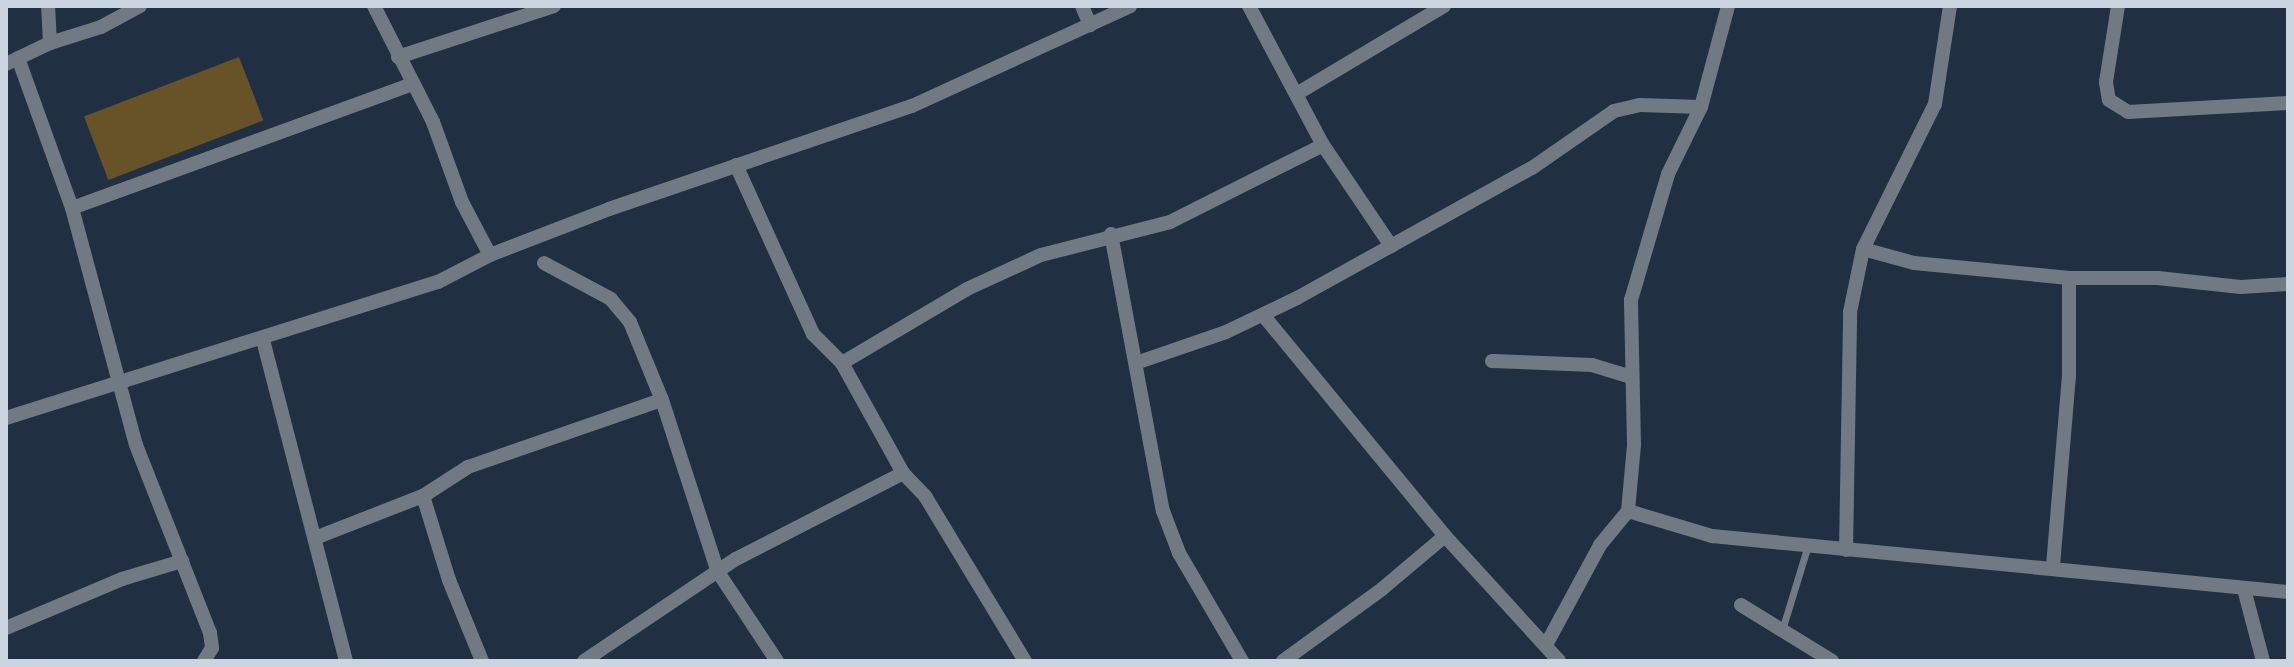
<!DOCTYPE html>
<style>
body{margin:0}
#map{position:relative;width:2294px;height:667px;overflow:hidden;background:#203042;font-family:Mulish,sans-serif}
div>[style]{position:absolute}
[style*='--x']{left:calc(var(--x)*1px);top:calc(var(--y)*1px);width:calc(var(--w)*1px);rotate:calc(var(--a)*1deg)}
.building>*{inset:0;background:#685329;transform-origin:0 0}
.service>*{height:7px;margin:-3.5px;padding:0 3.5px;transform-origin:3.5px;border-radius:3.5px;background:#717a83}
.minor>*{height:14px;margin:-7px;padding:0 7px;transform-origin:7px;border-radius:7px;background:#717a83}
span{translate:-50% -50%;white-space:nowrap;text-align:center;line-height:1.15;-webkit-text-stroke:6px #203042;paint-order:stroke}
.frame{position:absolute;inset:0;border:8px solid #cbd5e0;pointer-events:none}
</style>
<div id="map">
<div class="building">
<i style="left:239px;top:57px;width:68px;height:166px;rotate:69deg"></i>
</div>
<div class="service">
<i style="--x:1782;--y:630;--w:89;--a:-73"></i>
</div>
<div class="minor">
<i style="--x:374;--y:6;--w:130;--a:63"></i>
<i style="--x:433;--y:122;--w:85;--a:70.1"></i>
<i style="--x:462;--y:202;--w:60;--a:62.2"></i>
<i style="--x:1082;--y:6;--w:21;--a:67"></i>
<i style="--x:1249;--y:6;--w:157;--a:62"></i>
<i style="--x:1323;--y:145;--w:122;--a:56"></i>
<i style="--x:2118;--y:6;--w:77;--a:99"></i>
<i style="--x:2106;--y:82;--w:18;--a:81"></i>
<i style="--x:2109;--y:100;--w:22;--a:32"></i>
<i style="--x:2128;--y:112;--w:160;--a:-3.2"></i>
<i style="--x:50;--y:43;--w:53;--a:-17.4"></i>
<i style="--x:101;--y:27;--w:44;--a:-28.3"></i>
<i style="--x:398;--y:57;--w:164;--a:-18.1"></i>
<i style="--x:18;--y:58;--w:159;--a:70.2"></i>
<i style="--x:72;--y:208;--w:245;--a:74.9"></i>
<i style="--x:136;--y:445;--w:202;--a:68.5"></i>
<i style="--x:210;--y:633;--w:15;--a:82"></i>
<i style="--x:212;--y:648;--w:15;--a:122"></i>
<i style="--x:6;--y:64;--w:49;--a:-25.5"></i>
<i style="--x:50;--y:43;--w:37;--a:-93"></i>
<i style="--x:1298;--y:93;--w:170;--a:-30.8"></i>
<i style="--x:736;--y:165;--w:186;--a:65.5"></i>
<i style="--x:813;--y:334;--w:41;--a:45"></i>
<i style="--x:842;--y:363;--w:126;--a:61"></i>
<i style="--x:903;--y:473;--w:32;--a:46"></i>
<i style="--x:925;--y:496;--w:193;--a:58.8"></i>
<i style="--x:72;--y:208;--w:362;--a:-20"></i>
<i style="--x:1111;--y:234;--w:282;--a:79.4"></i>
<i style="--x:1163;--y:511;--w:45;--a:69.1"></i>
<i style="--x:1179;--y:553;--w:125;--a:59.7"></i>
<i style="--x:1863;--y:249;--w:53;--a:15.4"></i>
<i style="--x:1914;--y:263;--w:156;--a:5.5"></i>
<i style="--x:2069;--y:278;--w:89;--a:0"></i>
<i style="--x:2158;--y:278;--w:83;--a:6.2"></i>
<i style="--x:2241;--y:287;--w:47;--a:-3.7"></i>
<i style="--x:1263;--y:315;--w:286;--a:50.5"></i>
<i style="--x:1445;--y:536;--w:169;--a:47.6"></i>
<i style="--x:263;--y:340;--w:332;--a:75.5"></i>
<i style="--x:1492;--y:361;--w:100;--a:2.3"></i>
<i style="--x:1592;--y:365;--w:41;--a:17.1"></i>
<i style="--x:842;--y:363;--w:145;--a:-30.6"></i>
<i style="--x:967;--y:289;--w:81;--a:-24.7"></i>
<i style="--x:1041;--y:255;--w:133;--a:-14.3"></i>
<i style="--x:1170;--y:222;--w:171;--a:-26.7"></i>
<i style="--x:1136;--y:363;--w:95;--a:-19"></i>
<i style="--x:1226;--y:332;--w:79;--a:-25.6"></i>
<i style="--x:1297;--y:298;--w:269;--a:-29"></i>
<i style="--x:1532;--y:168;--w:100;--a:-34.8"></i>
<i style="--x:1614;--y:111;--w:27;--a:-13"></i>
<i style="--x:1640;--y:105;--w:61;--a:1.9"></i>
<i style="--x:662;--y:400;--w:181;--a:72"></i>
<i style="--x:718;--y:572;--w:107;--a:56.5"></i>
<i style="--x:6;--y:418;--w:453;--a:-17.5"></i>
<i style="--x:438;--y:282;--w:59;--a:-27.4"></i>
<i style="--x:490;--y:255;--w:128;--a:-21.1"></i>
<i style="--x:609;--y:209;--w:320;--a:-18.8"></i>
<i style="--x:912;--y:106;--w:240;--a:-24.6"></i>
<i style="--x:423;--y:496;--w:88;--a:72.8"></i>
<i style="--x:449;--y:580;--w:87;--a:67.8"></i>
<i style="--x:1628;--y:511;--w:88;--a:16.6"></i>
<i style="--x:1712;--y:536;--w:579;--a:5.55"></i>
<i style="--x:315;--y:538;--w:116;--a:-21.3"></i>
<i style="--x:423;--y:496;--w:54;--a:-32.8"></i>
<i style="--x:468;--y:467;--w:205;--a:-19.1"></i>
<i style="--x:662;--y:400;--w:84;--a:-112.3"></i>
<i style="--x:630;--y:322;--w:30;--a:-130"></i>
<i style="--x:611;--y:299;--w:76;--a:-151.8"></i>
<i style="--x:1846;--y:550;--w:238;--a:-89"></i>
<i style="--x:1850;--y:312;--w:64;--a:-78.3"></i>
<i style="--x:1863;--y:249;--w:162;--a:-63.6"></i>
<i style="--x:1935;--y:104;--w:99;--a:-81.3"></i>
<i style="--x:2053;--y:566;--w:190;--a:-85.2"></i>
<i style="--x:2069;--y:377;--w:99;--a:-90"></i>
<i style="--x:2244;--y:589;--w:74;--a:75.2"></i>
<i style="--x:1741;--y:605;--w:107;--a:31.6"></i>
<i style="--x:6;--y:628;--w:126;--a:-22.9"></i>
<i style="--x:122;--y:579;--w:63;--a:-16.7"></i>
<i style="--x:1546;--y:645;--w:114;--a:-61.6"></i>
<i style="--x:1600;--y:545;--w:44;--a:-50.5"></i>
<i style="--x:1628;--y:511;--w:66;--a:-84.8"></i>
<i style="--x:1634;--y:445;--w:145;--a:-91.2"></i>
<i style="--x:1631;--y:300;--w:131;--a:-73.6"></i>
<i style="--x:1668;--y:174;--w:75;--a:-63.8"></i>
<i style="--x:1701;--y:107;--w:105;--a:-75"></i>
<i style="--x:584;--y:661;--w:183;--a:-33.9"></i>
<i style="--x:736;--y:559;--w:188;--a:-27.2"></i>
<i style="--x:1283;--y:661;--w:122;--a:-36"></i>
<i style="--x:1382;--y:589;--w:82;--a:-40.1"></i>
</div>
<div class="frame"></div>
</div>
